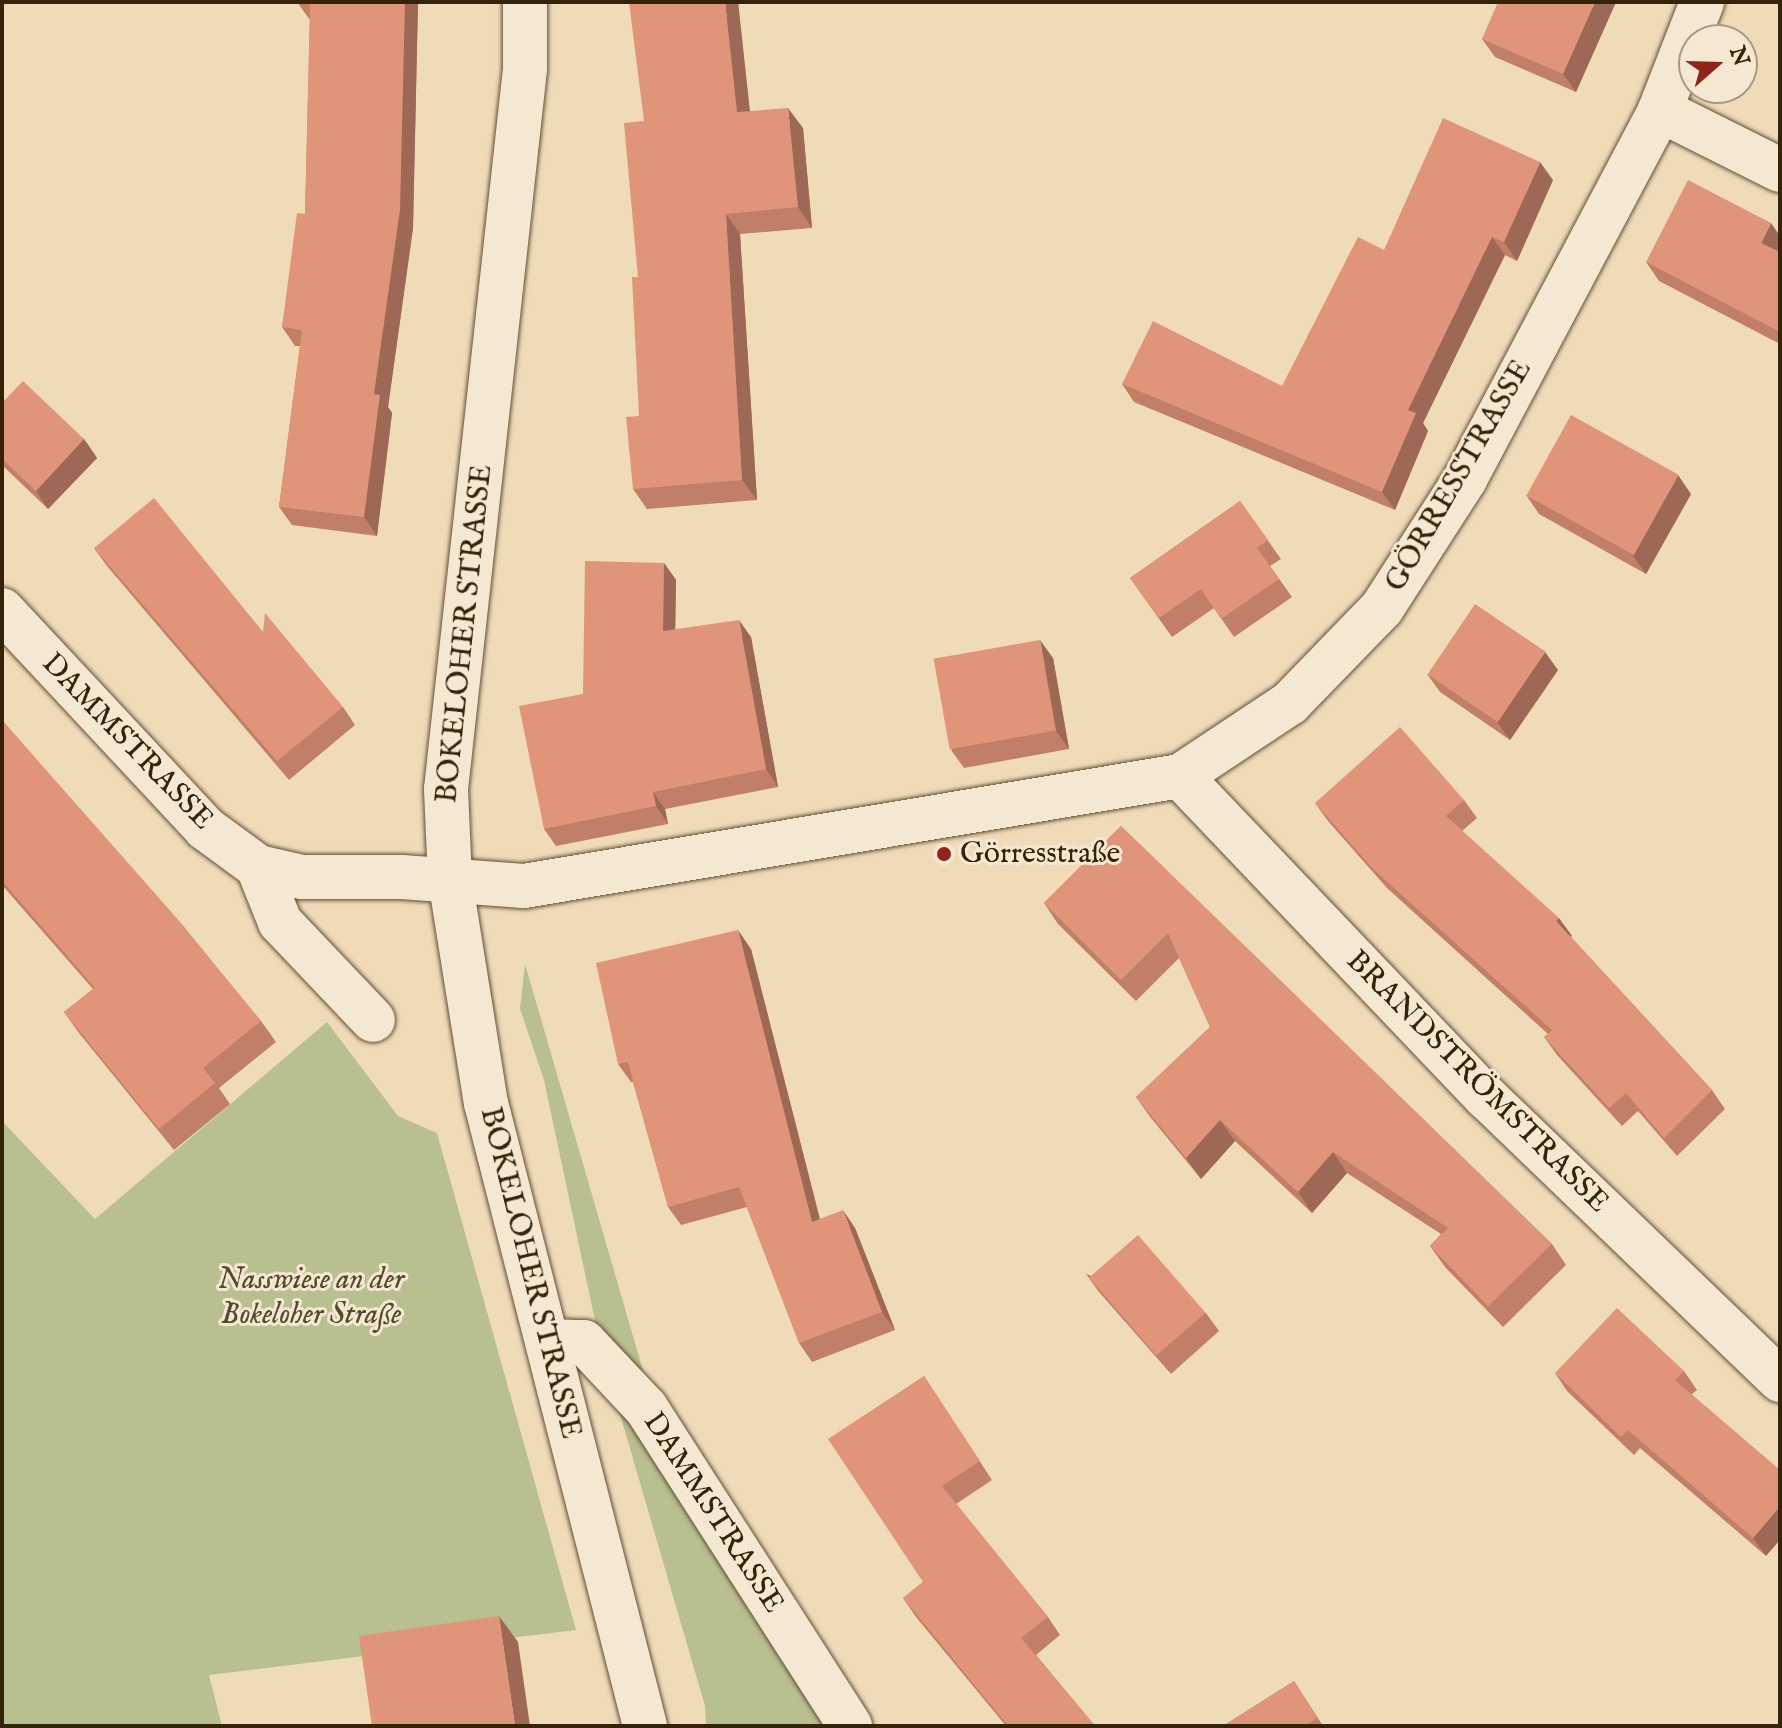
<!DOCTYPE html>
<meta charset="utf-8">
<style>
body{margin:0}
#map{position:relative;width:1782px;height:1728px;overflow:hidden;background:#f0dbb9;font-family:"IM FELL English",serif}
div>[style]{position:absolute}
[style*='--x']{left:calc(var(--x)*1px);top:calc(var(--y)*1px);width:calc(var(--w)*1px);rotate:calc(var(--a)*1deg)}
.green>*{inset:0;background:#b8c090}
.roads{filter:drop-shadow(0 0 2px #635035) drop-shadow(0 0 2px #635035)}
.minor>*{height:44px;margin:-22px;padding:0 22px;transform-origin:22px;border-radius:22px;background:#f5e8d2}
.wall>*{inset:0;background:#c17f68}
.shaded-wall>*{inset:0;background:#9d6855;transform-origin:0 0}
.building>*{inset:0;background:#e09479;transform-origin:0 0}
.dots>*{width:22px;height:22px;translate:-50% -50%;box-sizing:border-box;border:4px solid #f5e8d2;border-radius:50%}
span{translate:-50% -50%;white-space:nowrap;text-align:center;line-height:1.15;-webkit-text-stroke:6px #f5e8d2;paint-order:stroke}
.street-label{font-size:30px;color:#342209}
.poi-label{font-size:30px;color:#342209}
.left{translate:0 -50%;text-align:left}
.park-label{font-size:30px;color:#554a2b;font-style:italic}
.frame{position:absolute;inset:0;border:4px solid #342209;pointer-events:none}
.north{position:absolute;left:1678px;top:24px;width:80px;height:80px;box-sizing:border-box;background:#f5e8d2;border:2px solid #a89982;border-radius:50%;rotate:70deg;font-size:22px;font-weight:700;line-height:32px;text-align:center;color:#342209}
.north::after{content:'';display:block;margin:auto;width:28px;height:36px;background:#8f2418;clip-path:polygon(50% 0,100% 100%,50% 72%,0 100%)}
</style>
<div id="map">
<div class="green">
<i style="clip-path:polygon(525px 964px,653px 1405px,839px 1726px,706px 1726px,705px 1706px,601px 1349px,544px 1080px,520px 1009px)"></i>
<i style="clip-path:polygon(327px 1022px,398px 1116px,437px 1133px,576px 1630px,209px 1675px,222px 1726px,2px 1726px,2px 1121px,95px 1219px)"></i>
</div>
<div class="roads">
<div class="minor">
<i style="--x:525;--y:2;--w:67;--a:90"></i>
<i style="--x:525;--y:69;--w:724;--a:96.26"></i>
<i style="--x:446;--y:789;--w:90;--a:87.5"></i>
<i style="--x:450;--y:879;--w:227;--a:80.9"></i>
<i style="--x:486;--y:1103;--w:643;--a:75.68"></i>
<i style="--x:1660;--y:110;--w:134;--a:26.6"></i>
<i style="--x:2;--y:610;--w:298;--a:47"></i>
<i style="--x:205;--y:828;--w:66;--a:36.3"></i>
<i style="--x:258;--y:867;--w:45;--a:12.8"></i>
<i style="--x:302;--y:877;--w:100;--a:0"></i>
<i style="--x:402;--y:877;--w:122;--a:4.2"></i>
<i style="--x:524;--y:886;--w:665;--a:-9.52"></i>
<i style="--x:1180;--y:776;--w:132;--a:-33.6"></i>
<i style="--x:1290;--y:703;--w:132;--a:-45.9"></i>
<i style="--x:1382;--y:608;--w:153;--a:-57.2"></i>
<i style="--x:1465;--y:479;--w:417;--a:-62.1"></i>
<i style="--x:1660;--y:110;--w:116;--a:-68.7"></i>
<i style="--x:1180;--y:776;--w:445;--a:46.4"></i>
<i style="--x:1487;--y:1098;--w:407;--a:43.9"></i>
<i style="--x:258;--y:867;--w:59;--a:68.2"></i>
<i style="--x:280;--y:922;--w:135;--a:46.5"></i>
<i style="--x:547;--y:1341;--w:37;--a:2"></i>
<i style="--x:584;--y:1342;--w:91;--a:46.8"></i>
<i style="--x:646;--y:1408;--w:378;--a:57.3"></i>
</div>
</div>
<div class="wall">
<i style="clip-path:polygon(297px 2px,418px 2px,413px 228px,388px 407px,392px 413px,377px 536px,292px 525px,279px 507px,300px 346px,295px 346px,282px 327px,305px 214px,310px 20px)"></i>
<i style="clip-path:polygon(738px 2px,750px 111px,803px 128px,812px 228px,740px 234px,757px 500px,647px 509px,633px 489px,639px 416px,638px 277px,644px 121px)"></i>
<i style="clip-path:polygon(1616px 2px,1576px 92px,1495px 57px,1482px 39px)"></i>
<i style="clip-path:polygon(1553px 180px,1517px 261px,1505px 255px,1423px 423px,1428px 431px,1395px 510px,1134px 402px,1122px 384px,1282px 386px,1384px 250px)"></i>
<i style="clip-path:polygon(1779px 251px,1780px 252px,1780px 344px,1659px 281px,1646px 262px)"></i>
<i style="clip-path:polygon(2px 403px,84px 439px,97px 458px,48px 509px,2px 465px)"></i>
<i style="clip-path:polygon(1691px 494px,1646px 574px,1539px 514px,1526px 495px)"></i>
<i style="clip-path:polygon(1240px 501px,1281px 559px,1270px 566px,1292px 597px,1234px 637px,1214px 608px,1172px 637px,1130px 578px)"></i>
<i style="clip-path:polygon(94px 548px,263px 632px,343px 707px,355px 725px,289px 780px,107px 566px)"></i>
<i style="clip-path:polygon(664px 563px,676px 580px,675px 629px,751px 637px,778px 787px,665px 809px,668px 824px,556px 846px,544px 829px,583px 694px)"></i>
<i style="clip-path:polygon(1053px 658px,1069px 749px,964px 768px,951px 750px)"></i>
<i style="clip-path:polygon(1558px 670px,1510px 740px,1440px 692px,1427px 674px)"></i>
<i style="clip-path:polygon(2px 720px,261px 1021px,276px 1042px,219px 1088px,230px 1104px,174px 1150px,79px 1033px,64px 1012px,93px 989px,2px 885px)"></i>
<i style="clip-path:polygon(1464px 800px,1477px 818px,1462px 831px,1572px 936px,1571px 937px,1712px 1090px,1725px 1109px,1677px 1156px,1638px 1111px,1622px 1126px,1557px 1055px,1544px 1037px,1548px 1034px,1387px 888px,1328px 821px,1315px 803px)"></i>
<i style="clip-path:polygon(1121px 826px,1552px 1244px,1566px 1265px,1503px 1327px,1445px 1267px,1430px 1246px,1441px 1234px,1347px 1173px,1312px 1213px,1235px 1141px,1201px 1179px,1151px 1118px,1136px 1097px,1210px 1027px,1179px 958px,1136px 1001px,1058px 924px,1044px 903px)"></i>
<i style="clip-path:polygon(751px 949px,820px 1219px,855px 1228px,895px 1330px,812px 1362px,799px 1343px,747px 1207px,681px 1225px,668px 1207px,633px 1082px,631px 1082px,618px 1064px)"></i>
<i style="clip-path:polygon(1086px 1274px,1206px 1313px,1219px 1331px,1171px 1374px,1099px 1292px)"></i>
<i style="clip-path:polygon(1684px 1371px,1697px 1390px,1692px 1394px,1766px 1556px,1640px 1448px,1634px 1455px,1567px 1391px,1555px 1373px)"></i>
<i style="clip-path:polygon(924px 1376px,992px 1480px,956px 1504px,1048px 1617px,1060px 1635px,1036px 1655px,1095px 1726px,1006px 1726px,916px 1617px,903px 1598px,923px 1582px)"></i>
<i style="clip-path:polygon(1294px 1681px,1323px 1726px,1223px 1726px)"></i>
</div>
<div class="shaded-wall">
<i style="clip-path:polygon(405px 2px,418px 2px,413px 228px,388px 407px,392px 413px,377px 536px,364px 517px)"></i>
<i style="clip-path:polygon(725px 2px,738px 2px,752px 133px,737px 112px)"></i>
<i style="clip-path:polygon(1595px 2px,1616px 2px,1576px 92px,1563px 74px)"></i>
<i style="clip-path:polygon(788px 108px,803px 128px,812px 228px,798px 207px)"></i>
<i style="clip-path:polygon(1540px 162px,1553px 180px,1517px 261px,1504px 242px)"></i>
<i style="clip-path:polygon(726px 214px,740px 234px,757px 500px,742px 480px)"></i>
<i style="clip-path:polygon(1771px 223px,1780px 236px,1780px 249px,1773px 261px,1761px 243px)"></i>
<i style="clip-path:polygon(1492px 237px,1505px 255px,1423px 423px,1428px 431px,1395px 510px,1382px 492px,1408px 410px)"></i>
<i style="clip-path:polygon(84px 439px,97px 458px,48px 509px,36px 491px)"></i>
<i style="clip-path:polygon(1678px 475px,1691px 494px,1646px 574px,1633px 556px)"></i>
<i style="clip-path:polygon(664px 563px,676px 580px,675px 648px,663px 631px)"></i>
<i style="clip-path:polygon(739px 620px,751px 637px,778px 787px,766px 769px)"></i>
<i style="clip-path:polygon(1040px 640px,1053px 658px,1069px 749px,1056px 731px)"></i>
<i style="clip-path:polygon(1545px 652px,1558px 670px,1510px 740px,1497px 722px)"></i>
<i style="clip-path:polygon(653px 792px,665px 809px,668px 824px,656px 806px)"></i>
<i style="left:1559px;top:918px;width:22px;height:4px;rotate:54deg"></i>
<i style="clip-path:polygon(738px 930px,751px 949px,825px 1240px,812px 1222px)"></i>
<i style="clip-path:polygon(1220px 1120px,1235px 1141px,1201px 1179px,1186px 1158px)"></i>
<i style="clip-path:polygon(1333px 1152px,1347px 1173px,1312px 1213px,1298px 1192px)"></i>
<i style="clip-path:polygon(843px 1210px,855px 1228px,895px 1330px,882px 1312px)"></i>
<i style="clip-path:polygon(1780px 1506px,1780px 1540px,1766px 1556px,1753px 1538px)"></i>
<i style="clip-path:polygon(499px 1616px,518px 1642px,530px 1726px,515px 1726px)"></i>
</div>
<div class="building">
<i style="clip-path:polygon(297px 2px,405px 2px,400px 210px,374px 394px,380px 395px,364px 517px,279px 507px,302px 330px,282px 327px,297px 213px,305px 214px,310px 3px)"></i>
<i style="clip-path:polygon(629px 2px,725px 2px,737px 112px,788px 108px,798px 207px,726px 214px,742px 480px,633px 489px,626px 417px,639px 416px,632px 277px,638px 277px,624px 123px,644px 121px)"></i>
<i style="clip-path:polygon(1498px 2px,1595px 2px,1563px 74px,1482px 39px)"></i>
<i style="clip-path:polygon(1443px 118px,1540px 162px,1504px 242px,1492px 237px,1408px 410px,1416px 413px,1382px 492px,1122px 384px,1153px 321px,1282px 386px,1358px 237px,1384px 250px)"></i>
<i style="clip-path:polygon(1688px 180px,1771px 223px,1761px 243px,1780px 252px,1780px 332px,1646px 262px)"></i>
<i style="clip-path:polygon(23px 381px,84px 439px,36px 491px,2px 459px,2px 403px)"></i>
<i style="left:1571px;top:415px;width:123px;height:92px;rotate:29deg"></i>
<i style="clip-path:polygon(154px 498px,263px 632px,265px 613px,343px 707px,277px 761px,94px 548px)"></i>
<i style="clip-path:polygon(1240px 501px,1268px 540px,1257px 548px,1279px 579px,1221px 619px,1201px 589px,1159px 618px,1130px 578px)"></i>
<i style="clip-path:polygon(585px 561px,664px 563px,663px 631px,739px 620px,766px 769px,653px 792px,656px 806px,544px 829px,519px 706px,583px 694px)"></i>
<i style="left:1475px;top:604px;width:85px;height:85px;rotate:34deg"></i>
<i style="left:1040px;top:640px;width:92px;height:108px;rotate:80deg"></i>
<i style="clip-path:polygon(2px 720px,181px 923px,261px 1021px,203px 1068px,215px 1083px,159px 1129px,64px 1012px,95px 988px,2px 881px)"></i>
<i style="clip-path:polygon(1400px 727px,1464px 800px,1446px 816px,1559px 918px,1556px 921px,1712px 1090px,1664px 1138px,1626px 1093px,1609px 1108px,1544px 1037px,1552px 1030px,1374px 870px,1315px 803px)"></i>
<i style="clip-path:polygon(1121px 826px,1552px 1244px,1488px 1306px,1430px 1246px,1448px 1228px,1333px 1152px,1298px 1192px,1220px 1120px,1186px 1158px,1136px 1097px,1210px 1027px,1168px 933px,1121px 980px,1044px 903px)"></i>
<i style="clip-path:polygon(738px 930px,812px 1222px,843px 1210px,882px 1312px,799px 1343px,739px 1187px,668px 1207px,628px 1062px,618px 1064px,596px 963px)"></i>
<i style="left:1138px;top:1235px;width:103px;height:65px;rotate:49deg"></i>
<i style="clip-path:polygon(1617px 1308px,1684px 1371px,1675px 1380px,1780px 1470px,1780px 1506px,1753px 1538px,1628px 1430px,1621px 1437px,1555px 1373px)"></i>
<i style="clip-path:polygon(924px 1376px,980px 1461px,942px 1486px,1048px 1617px,1021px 1638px,1095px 1726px,1008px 1726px,903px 1598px,923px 1582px,828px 1439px)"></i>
<i style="clip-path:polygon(499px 1616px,515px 1726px,372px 1726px,359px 1636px)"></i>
<i style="clip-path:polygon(1294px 1681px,1317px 1718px,1305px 1726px,1223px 1726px)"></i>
</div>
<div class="dots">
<i style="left:944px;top:854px;background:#8f2418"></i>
</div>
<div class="street-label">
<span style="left:1459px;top:476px;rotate:-60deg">GÖRRESSTRASSE</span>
<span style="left:465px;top:634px;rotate:-84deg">BOKELOHER STRASSE</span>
<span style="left:127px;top:742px;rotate:46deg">DAMMSTRASSE</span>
<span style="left:1477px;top:1082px;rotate:45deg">BRANDSTRÖMSTRASSE</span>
<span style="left:530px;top:1273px;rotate:76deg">BOKELOHER STRASSE</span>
<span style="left:713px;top:1513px;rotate:57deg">DAMMSTRASSE</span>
</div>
<div class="poi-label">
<span class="left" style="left:960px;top:854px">Görresstraße</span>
</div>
<div class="park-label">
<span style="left:311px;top:1297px">Nasswiese an der<br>Bokeloher Straße</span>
</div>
<div class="frame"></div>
<div class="north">N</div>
</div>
